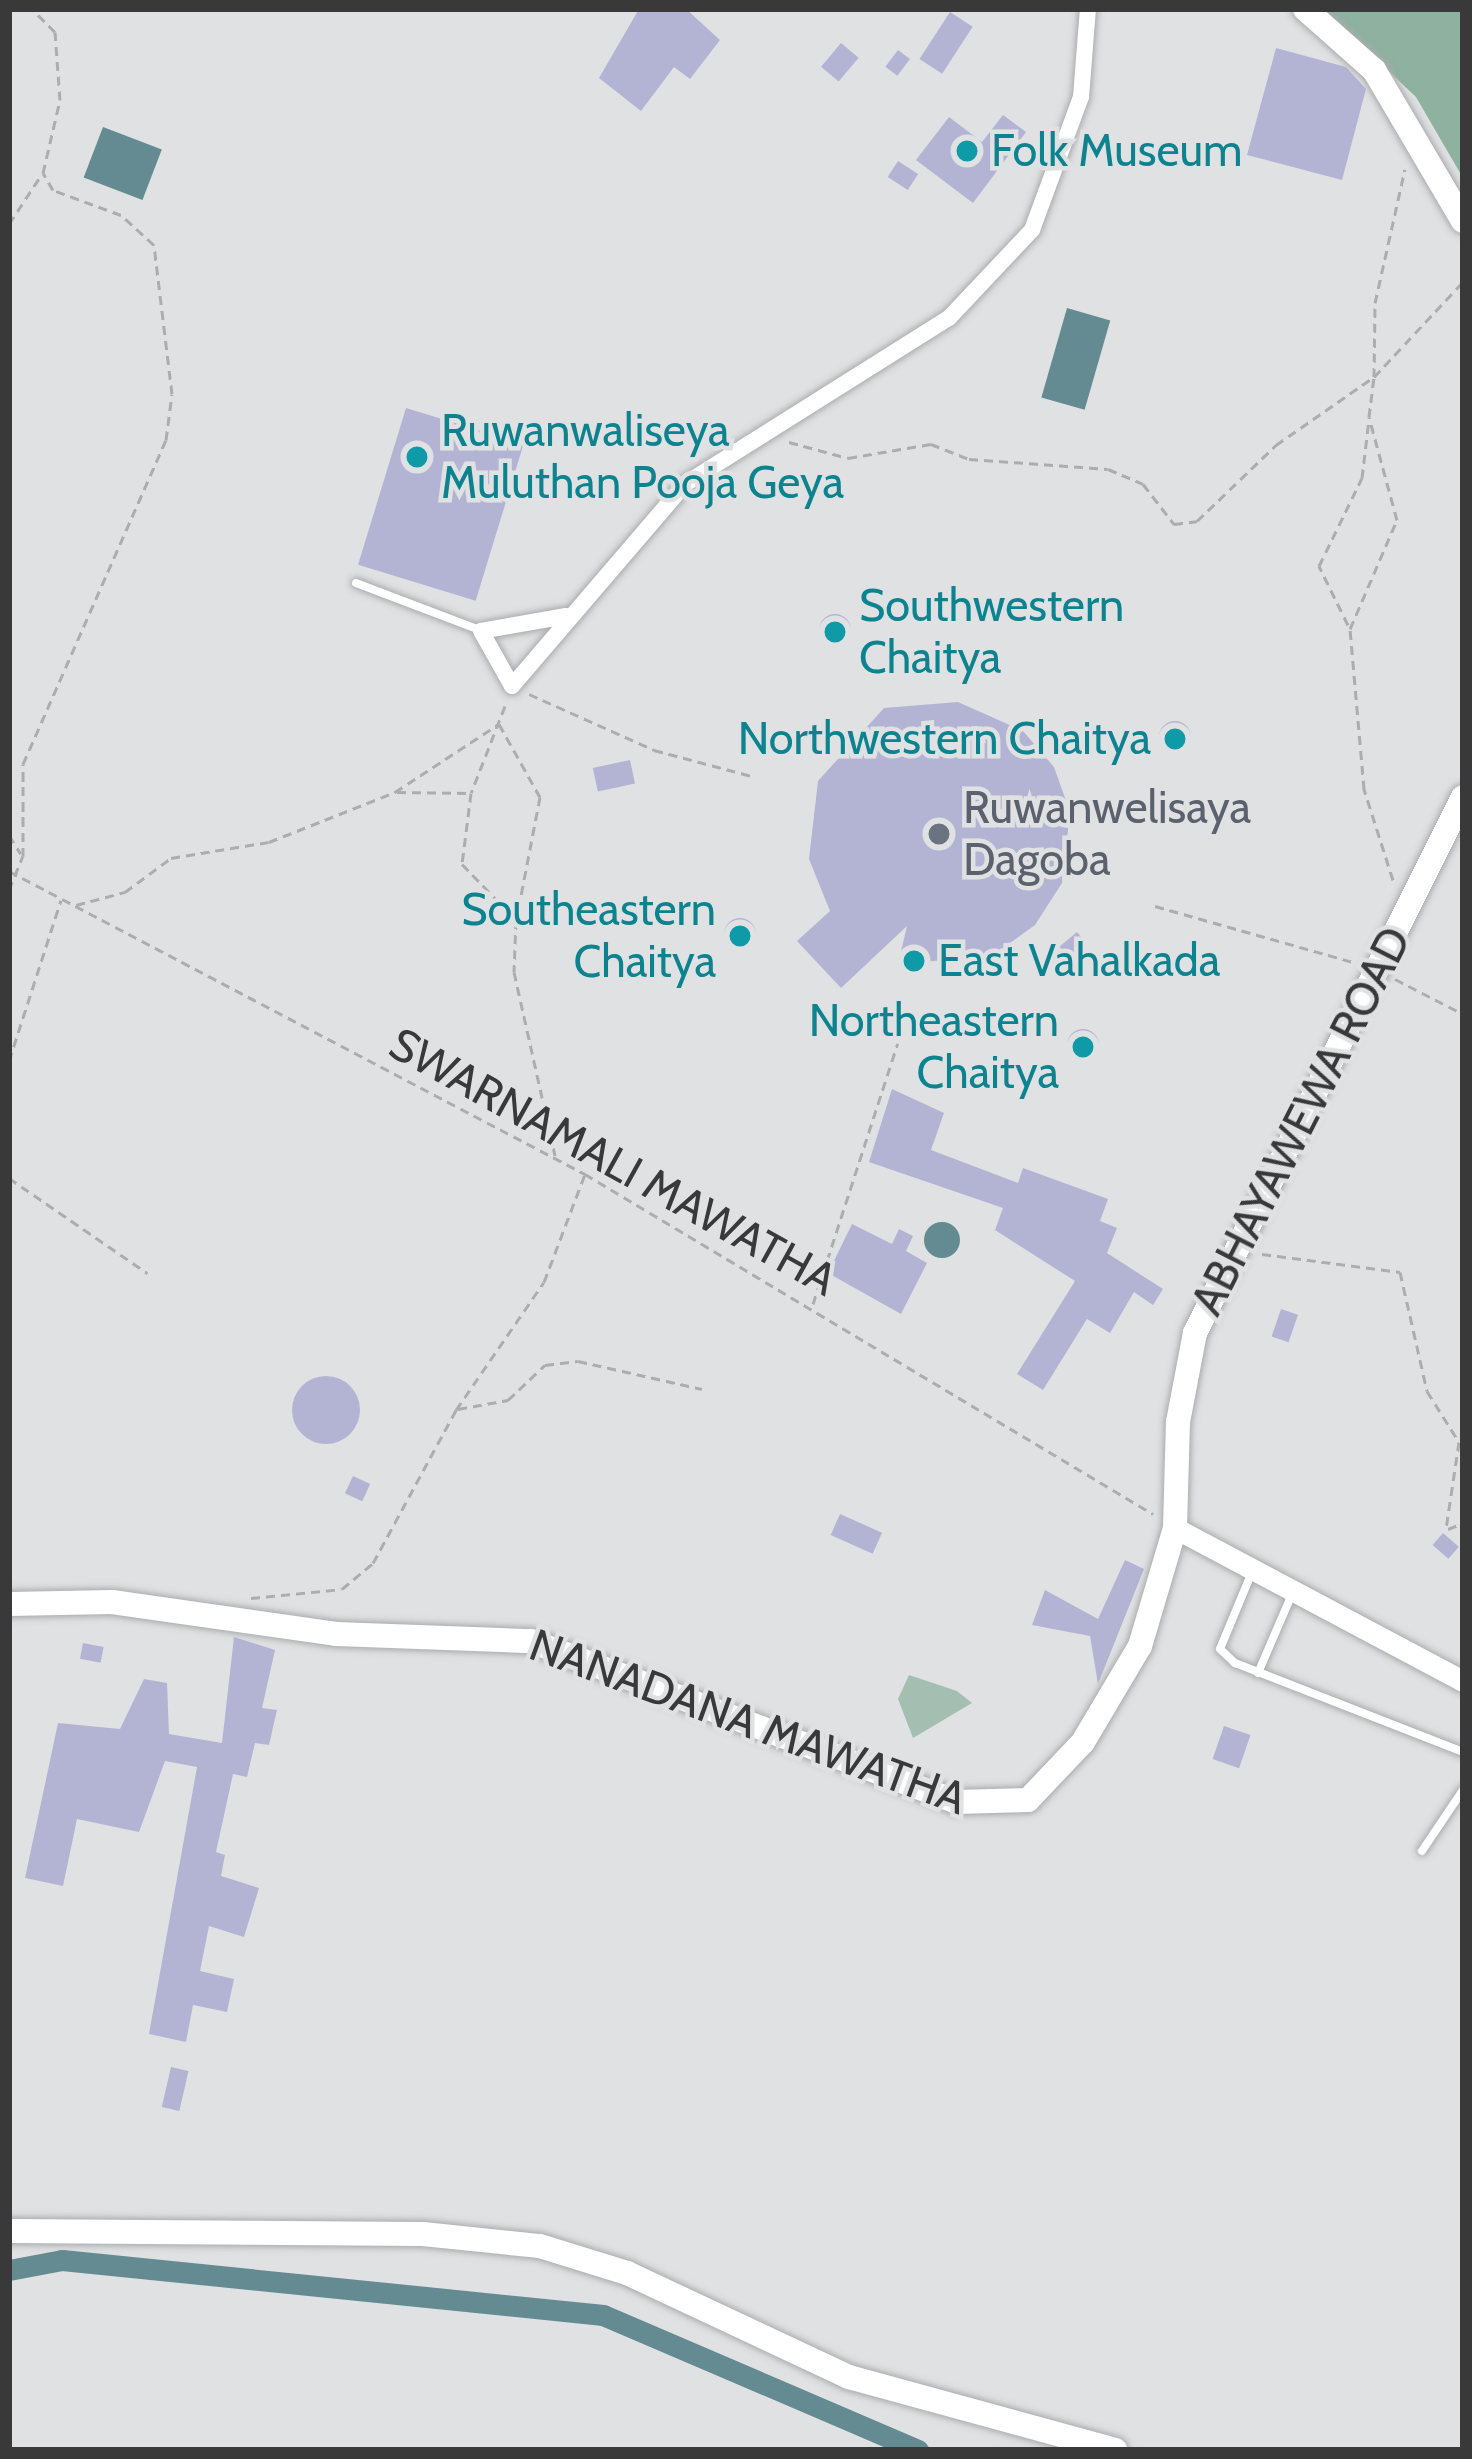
<!DOCTYPE html>
<style>
body{margin:0}
#map{position:relative;width:1472px;height:2459px;overflow:hidden;background:#e0e1e3;font-family:Cabin,sans-serif}
div>[style]{position:absolute}
[style*='--x']{left:calc(var(--x)*1px);top:calc(var(--y)*1px);width:calc(var(--w)*1px);rotate:calc(var(--a)*1deg)}
.green>*{inset:0;background:#a5beb2}
.forest>*{inset:0;background:#8eb1a0}
.water>*{inset:0;background:#648b92;transform-origin:0 0}
.round{border-radius:50%}
.canal>*{height:21px;margin:-10.5px;padding:0 10.5px;transform-origin:10.5px;border-radius:10.5px;background:#648b92}
.building>*{inset:0;background:#b3b4d4;transform-origin:0 0}
.path>*{height:3px;margin-top:-1.5px;transform-origin:0;background:repeating-linear-gradient(90deg,#acadaf 0 9px,transparent 0 15px)}
.roads{filter:drop-shadow(0 0 3px #abacae) drop-shadow(0 0 3px #abacae)}
.service>*{height:8px;margin:-4px;padding:0 4px;transform-origin:4px;border-radius:4px;background:#fff}
.minor>*{height:16px;margin:-8px;padding:0 8px;transform-origin:8px;border-radius:8px;background:#fff}
.tertiary>*{height:21px;margin:-10.5px;padding:0 10.5px;transform-origin:10.5px;border-radius:10.5px;background:#fff}
.secondary>*{height:24px;margin:-12px;padding:0 12px;transform-origin:12px;border-radius:12px;background:#fff}
.dots>*{width:33px;height:33px;translate:-50% -50%;box-sizing:border-box;border:6px solid #e0e1e3;border-radius:50%}
span{translate:-50% -50%;white-space:nowrap;text-align:center;line-height:1.15;-webkit-text-stroke:9px #e0e1e3;paint-order:stroke}
.culture-label{font-size:45px;color:#0d838f}
.left{translate:0 -50%;text-align:left}
.right{translate:-100% -50%;text-align:right}
.worship-label{font-size:45px;color:#5b616d}
.street-label{font-size:45px;color:#39393a}
.frame{position:absolute;inset:0;border:12px solid #39393a;pointer-events:none}
</style>
<div id="map">
<div class="green">
<i style="clip-path:polygon(909px 1675px,957px 1691px,972px 1703px,913px 1738px,898px 1699px)"></i>
</div>
<div class="forest">
<i style="clip-path:polygon(1323px 9px,1463px 9px,1463px 178px,1416px 97px)"></i>
</div>
<div class="water">
<i style="left:103px;top:127px;width:63px;height:54px;rotate:21deg"></i>
<i style="left:1067px;top:308px;width:45px;height:93px;rotate:16deg"></i>
<i class="round" style="left:924px;top:1222px;width:36px;height:36px"></i>
</div>
<div class="canal">
<i style="--x:9;--y:2270;--w:54;--a:-10.7"></i>
<i style="--x:62;--y:2260;--w:544;--a:5.8"></i>
<i style="--x:603;--y:2315;--w:343;--a:23.2"></i>
</div>
<div class="building">
<i style="clip-path:polygon(639px 9px,686px 9px,720px 40px,690px 79px,674px 67px,641px 111px,599px 78px)"></i>
<i style="left:950px;top:12px;width:27px;height:56px;rotate:33deg"></i>
<i style="left:841px;top:43px;width:23px;height:31px;rotate:40deg"></i>
<i style="clip-path:polygon(1276px 48px,1346px 67px,1366px 89px,1342px 180px,1247px 155px)"></i>
<i style="left:898px;top:50px;width:15px;height:21px;rotate:37deg"></i>
<i style="clip-path:polygon(1003px 115px,1026px 132px,973px 203px,916px 160px,949px 117px,982px 142px)"></i>
<i style="left:898px;top:161px;width:24px;height:19px;rotate:33deg"></i>
<i style="left:406px;top:408px;width:123px;height:164px;rotate:17deg"></i>
<i class="round" style="left:819px;top:614px;width:32px;height:32px"></i>
<i style="clip-path:polygon(958px 702px,1023px 731px,1054px 767px,1070px 812px,1062px 883px,1035px 925px,992px 956px,898px 964px,907px 926px,841px 988px,797px 941px,830px 911px,809px 859px,818px 781px,884px 708px)"></i>
<i class="round" style="left:1159px;top:721px;width:32px;height:32px"></i>
<i style="left:630px;top:760px;width:24px;height:38px;rotate:78deg"></i>
<i class="round" style="left:724px;top:918px;width:32px;height:32px"></i>
<i style="left:1077px;top:932px;width:16px;height:23px;rotate:50deg"></i>
<i class="round" style="left:1067px;top:1029px;width:32px;height:32px"></i>
<i style="clip-path:polygon(892px 1089px,944px 1113px,931px 1150px,1018px 1183px,1023px 1168px,1108px 1199px,1100px 1221px,1117px 1228px,1107px 1253px,1163px 1289px,1153px 1305px,1134px 1292px,1110px 1333px,1087px 1319px,1043px 1390px,1017px 1374px,1075px 1281px,995px 1230px,1003px 1208px,869px 1162px)"></i>
<i style="clip-path:polygon(852px 1224px,892px 1244px,899px 1229px,913px 1236px,906px 1251px,927px 1263px,901px 1314px,828px 1273px)"></i>
<i style="left:1281px;top:1309px;width:18px;height:29px;rotate:19deg"></i>
<i class="round" style="left:292px;top:1376px;width:68px;height:68px"></i>
<i style="left:353px;top:1476px;width:19px;height:19px;rotate:25deg"></i>
<i style="left:840px;top:1514px;width:46px;height:23px;rotate:24deg"></i>
<i style="left:1443px;top:1533px;width:21px;height:16px;rotate:41deg"></i>
<i style="clip-path:polygon(1125px 1560px,1144px 1569px,1098px 1684px,1090px 1636px,1032px 1625px,1045px 1590px,1098px 1619px)"></i>
<i style="clip-path:polygon(234px 1637px,275px 1650px,262px 1708px,277px 1710px,269px 1745px,255px 1743px,247px 1777px,233px 1774px,216px 1852px,225px 1855px,221px 1876px,259px 1888px,244px 1937px,209px 1926px,200px 1971px,234px 1979px,227px 2012px,193px 2005px,186px 2042px,149px 2034px,197px 1767px,165px 1761px,139px 1832px,77px 1819px,63px 1886px,25px 1878px,58px 1723px,120px 1729px,144px 1679px,167px 1683px,169px 1734px,222px 1743px)"></i>
<i style="left:83px;top:1643px;width:21px;height:16px;rotate:11deg"></i>
<i style="left:1224px;top:1726px;width:28px;height:35px;rotate:19deg"></i>
<i style="left:171px;top:2067px;width:18px;height:41px;rotate:13deg"></i>
</div>
<div class="path">
<i style="--x:9;--y:224;--w:60;--a:-56.6"></i>
<i style="--x:789;--y:442;--w:61;--a:15.2"></i>
<i style="--x:848;--y:458;--w:84;--a:-9.6"></i>
<i style="--x:931;--y:444;--w:41;--a:21.5"></i>
<i style="--x:969;--y:459;--w:139;--a:4.1"></i>
<i style="--x:1108;--y:469;--w:38;--a:23"></i>
<i style="--x:1143;--y:484;--w:51;--a:52.2"></i>
<i style="--x:1174;--y:524;--w:23;--a:-7"></i>
<i style="--x:1197;--y:521;--w:110;--a:-43.9"></i>
<i style="--x:1276;--y:445;--w:119;--a:-34.8"></i>
<i style="--x:1374;--y:377;--w:74;--a:-89.2"></i>
<i style="--x:1375;--y:303;--w:137;--a:-77.4"></i>
<i style="--x:1348;--y:625;--w:66;--a:-116.2"></i>
<i style="--x:1319;--y:566;--w:98;--a:-64"></i>
<i style="--x:1362;--y:478;--w:59;--a:-83.2"></i>
<i style="--x:529;--y:694;--w:137;--a:24.1"></i>
<i style="--x:654;--y:750;--w:101;--a:14.9"></i>
<i style="--x:505;--y:706;--w:93;--a:111.3"></i>
<i style="--x:471;--y:793;--w:72;--a:97.2"></i>
<i style="--x:462;--y:864;--w:78;--a:46"></i>
<i style="--x:516;--y:920;--w:52;--a:92.2"></i>
<i style="--x:514;--y:972;--w:188;--a:77.4"></i>
<i style="--x:397;--y:792;--w:74;--a:0.8"></i>
<i style="--x:9;--y:835;--w:22;--a:58"></i>
<i style="--x:9;--y:871;--w:651;--a:27.75"></i>
<i style="--x:585;--y:1174;--w:662;--a:30.9"></i>
<i style="--x:1393;--y:880;--w:96;--a:-107.7"></i>
<i style="--x:1364;--y:789;--w:161;--a:-95"></i>
<i style="--x:1350;--y:629;--w:119;--a:-66.7"></i>
<i style="--x:1397;--y:520;--w:107;--a:-105.2"></i>
<i style="--x:1369;--y:417;--w:40;--a:-82.9"></i>
<i style="--x:1374;--y:377;--w:130;--a:-46.9"></i>
<i style="--x:9;--y:890;--w:37;--a:-68"></i>
<i style="--x:23;--y:856;--w:92;--a:-90"></i>
<i style="--x:23;--y:764;--w:354;--a:-66.2"></i>
<i style="--x:166;--y:440;--w:46;--a:-82.6"></i>
<i style="--x:172;--y:394;--w:150;--a:-96.9"></i>
<i style="--x:154;--y:245;--w:45;--a:-137.7"></i>
<i style="--x:121;--y:215;--w:72;--a:-159.8"></i>
<i style="--x:53;--y:190;--w:20;--a:-120"></i>
<i style="--x:43;--y:173;--w:75;--a:-76.9"></i>
<i style="--x:60;--y:100;--w:68;--a:-94.2"></i>
<i style="--x:55;--y:32;--w:33;--a:-135"></i>
<i style="--x:76;--y:905;--w:51;--a:-14.9"></i>
<i style="--x:125;--y:892;--w:57;--a:-36.5"></i>
<i style="--x:171;--y:858;--w:99;--a:-9.3"></i>
<i style="--x:269;--y:842;--w:136;--a:-21.6"></i>
<i style="--x:395;--y:792;--w:124;--a:-33.2"></i>
<i style="--x:499;--y:724;--w:84;--a:60.7"></i>
<i style="--x:540;--y:797;--w:121;--a:100.9"></i>
<i style="--x:1155;--y:906;--w:206;--a:15.8"></i>
<i style="--x:1395;--y:979;--w:76;--a:27.2"></i>
<i style="--x:9;--y:1061;--w:169;--a:-72.1"></i>
<i style="--x:9;--y:1178;--w:168;--a:34.5"></i>
<i style="--x:1262;--y:1254;--w:139;--a:7.4"></i>
<i style="--x:1400;--y:1272;--w:122;--a:77.2"></i>
<i style="--x:1427;--y:1391;--w:60;--a:57.9"></i>
<i style="--x:1459;--y:1442;--w:88;--a:98.5"></i>
<i style="--x:813;--y:1304;--w:274;--a:-72"></i>
<i style="--x:458;--y:1409;--w:51;--a:-10.2"></i>
<i style="--x:508;--y:1400;--w:51;--a:-43.4"></i>
<i style="--x:545;--y:1365;--w:33;--a:-7"></i>
<i style="--x:578;--y:1361;--w:127;--a:12.7"></i>
<i style="--x:1448;--y:1529;--w:16;--a:-22"></i>
<i style="--x:251;--y:1598;--w:91;--a:-5.6"></i>
<i style="--x:342;--y:1589;--w:40;--a:-40"></i>
<i style="--x:373;--y:1563;--w:174;--a:-61.5"></i>
<i style="--x:456;--y:1410;--w:155;--a:-55.5"></i>
<i style="--x:544;--y:1282;--w:116;--a:-69.2"></i>
</div>
<div class="roads">
<div class="service">
<i style="--x:356;--y:583;--w:133;--a:20.8"></i>
<i style="--x:1252;--y:1572;--w:83;--a:112.6"></i>
<i style="--x:1220;--y:1649;--w:21;--a:43"></i>
<i style="--x:1235;--y:1663;--w:245;--a:21.3"></i>
<i style="--x:1258;--y:1673;--w:86;--a:-66.7"></i>
<i style="--x:1422;--y:1851;--w:73;--a:-56.1"></i>
</div>
<div class="minor">
<i style="--x:566;--y:616;--w:86;--a:170"></i>
<i style="--x:481;--y:631;--w:63;--a:60.6"></i>
<i style="--x:512;--y:686;--w:266;--a:-49.4"></i>
<i style="--x:685;--y:484;--w:312;--a:-32.2"></i>
<i style="--x:949;--y:318;--w:121;--a:-46.7"></i>
<i style="--x:1032;--y:230;--w:142;--a:-69.8"></i>
<i style="--x:1081;--y:97;--w:88;--a:-85.5"></i>
</div>
<div class="tertiary">
<i style="--x:1175;--y:1528;--w:326;--a:28"></i>
</div>
<div class="secondary">
<i style="--x:1305;--y:9;--w:92;--a:41.5"></i>
<i style="--x:1374;--y:70;--w:175;--a:59.5"></i>
<i style="--x:9;--y:1604;--w:103;--a:-1.1"></i>
<i style="--x:112;--y:1602;--w:226;--a:8.1"></i>
<i style="--x:336;--y:1634;--w:195;--a:2.1"></i>
<i style="--x:531;--y:1641;--w:454;--a:20.7"></i>
<i style="--x:956;--y:1802;--w:72;--a:-1.6"></i>
<i style="--x:1028;--y:1800;--w:80;--a:-46.5"></i>
<i style="--x:1083;--y:1742;--w:112;--a:-59.3"></i>
<i style="--x:1140;--y:1646;--w:123;--a:-73.5"></i>
<i style="--x:1175;--y:1528;--w:106;--a:-88.4"></i>
<i style="--x:1178;--y:1422;--w:91;--a:-79.2"></i>
<i style="--x:1195;--y:1333;--w:599;--a:-63.43"></i>
<i style="--x:9;--y:2231;--w:414;--a:0.4"></i>
<i style="--x:423;--y:2234;--w:118;--a:5.9"></i>
<i style="--x:540;--y:2246;--w:91;--a:17.2"></i>
<i style="--x:627;--y:2273;--w:245;--a:25.1"></i>
<i style="--x:849;--y:2377;--w:276;--a:15.3"></i>
</div>
</div>
<div class="dots">
<i style="left:967px;top:151px;background:#0f9aa8"></i>
<i style="left:417px;top:457px;background:#0f9aa8"></i>
<i style="left:835px;top:632px;background:#0f9aa8"></i>
<i style="left:1175px;top:739px;background:#0f9aa8"></i>
<i style="left:939px;top:834px;background:#6b7280"></i>
<i style="left:740px;top:936px;background:#0f9aa8"></i>
<i style="left:914px;top:961px;background:#0f9aa8"></i>
<i style="left:1083px;top:1047px;background:#0f9aa8"></i>
</div>
<div class="culture-label">
<span class="left" style="left:991px;top:151px">Folk Museum</span>
<span class="left" style="left:441px;top:457px">Ruwanwaliseya<br>Muluthan Pooja Geya</span>
<span class="left" style="left:859px;top:632px">Southwestern<br>Chaitya</span>
<span class="right" style="left:1151px;top:739px">Northwestern Chaitya</span>
<span class="right" style="left:716px;top:936px">Southeastern<br>Chaitya</span>
<span class="left" style="left:938px;top:961px">East Vahalkada</span>
<span class="right" style="left:1059px;top:1047px">Northeastern<br>Chaitya</span>
</div>
<div class="worship-label">
<span class="left" style="left:963px;top:834px">Ruwanwelisaya<br>Dagoba</span>
</div>
<div class="street-label">
<span style="left:1301px;top:1121px;rotate:-63deg">ABHAYAWEWA ROAD</span>
<span style="left:613px;top:1162px;rotate:29deg">SWARNAMALI MAWATHA</span>
<span style="left:748px;top:1722px;rotate:20deg">NANADANA MAWATHA</span>
</div>
<div class="frame"></div>
</div>
